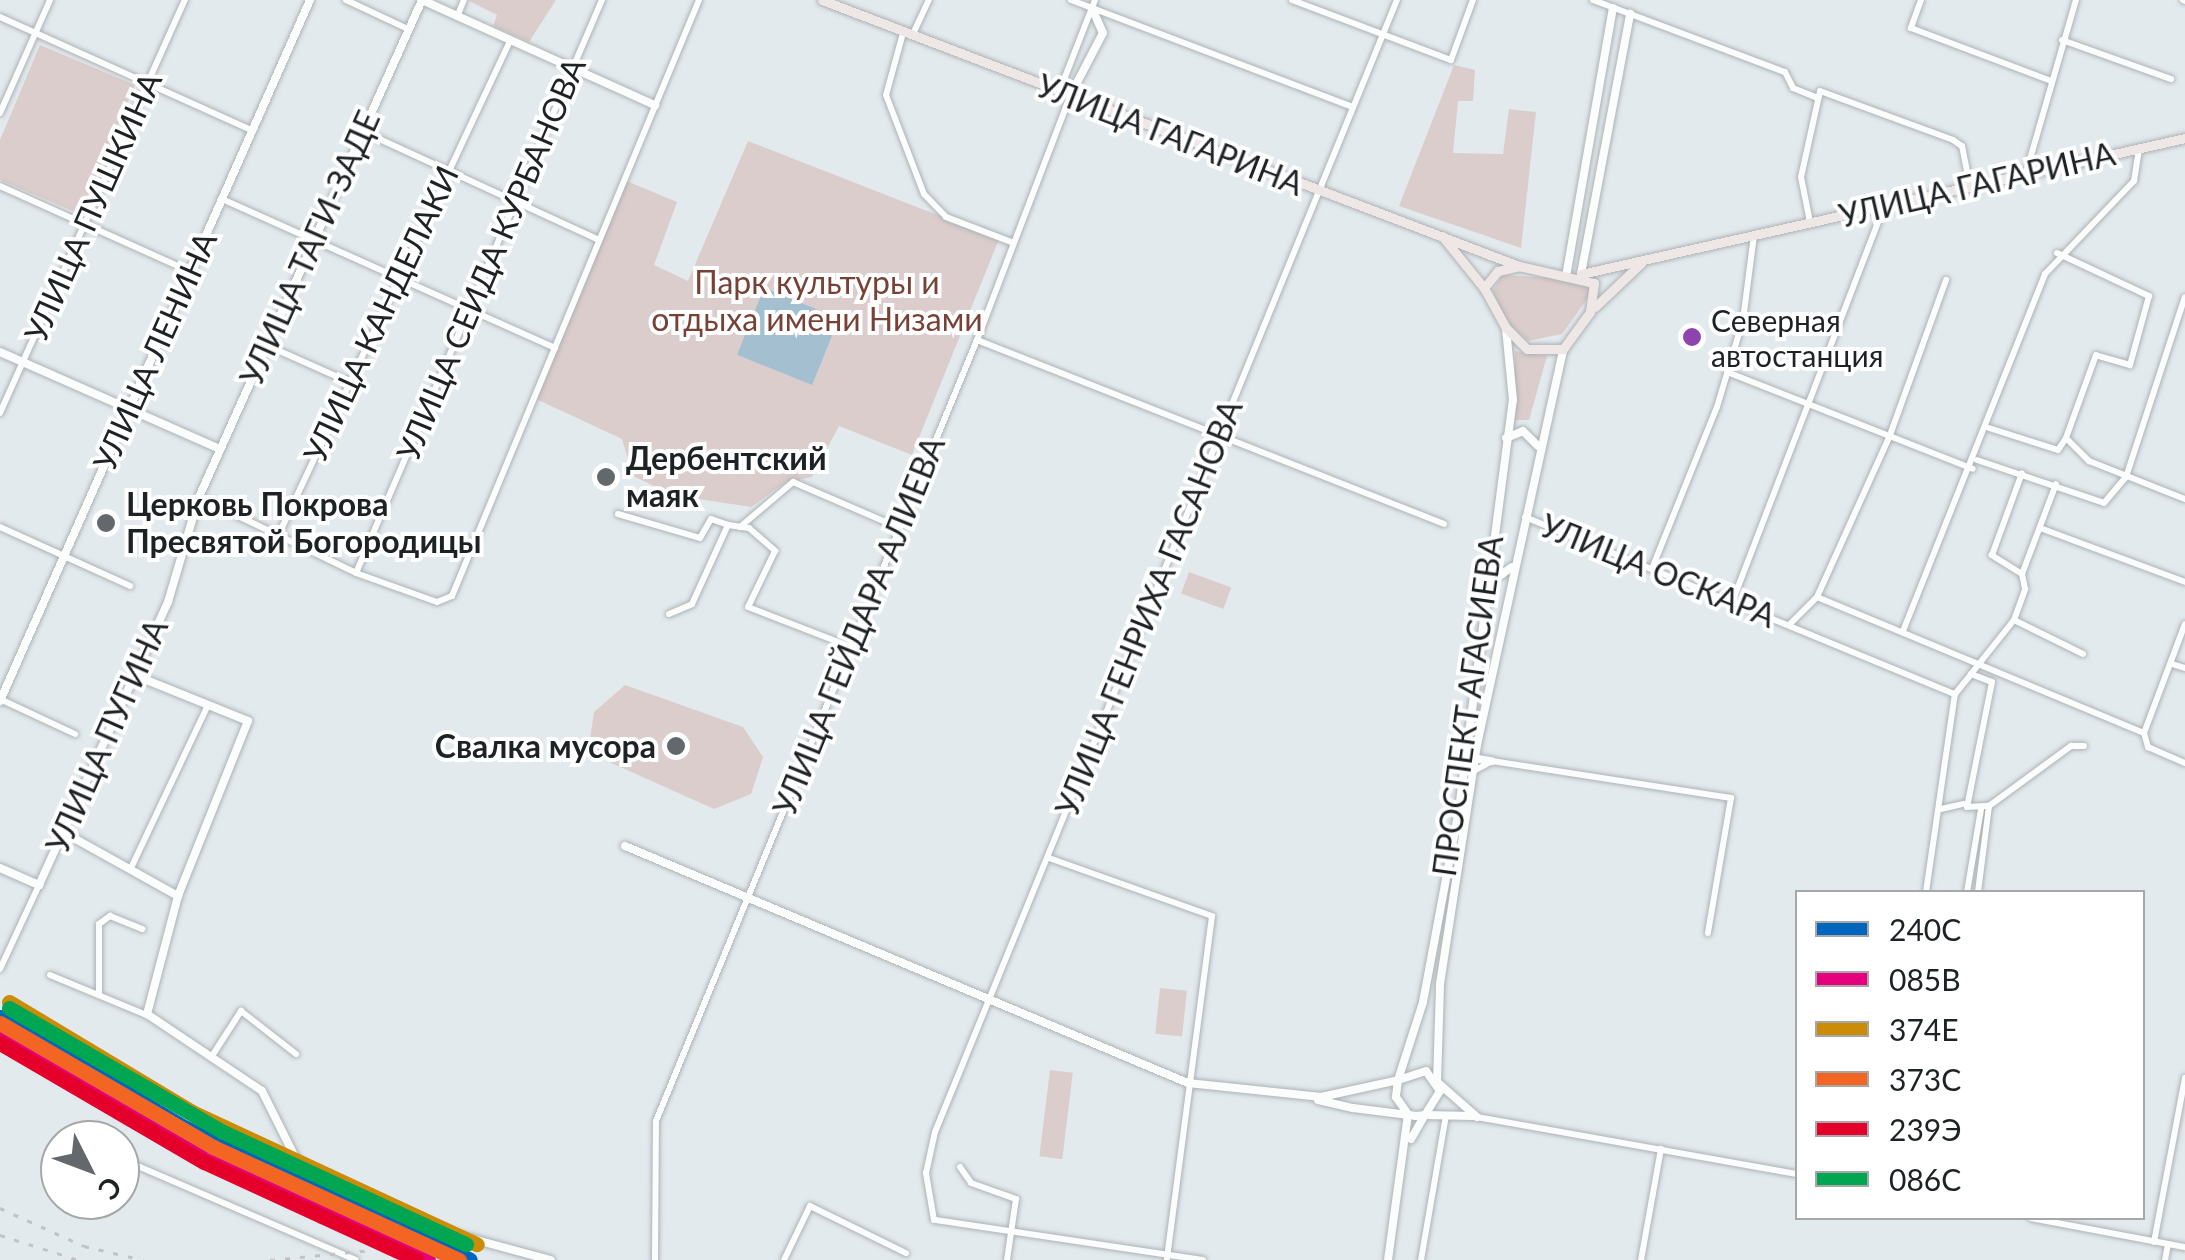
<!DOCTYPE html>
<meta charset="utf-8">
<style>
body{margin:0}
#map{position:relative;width:2185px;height:1260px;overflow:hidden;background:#e3eaee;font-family:Lato,sans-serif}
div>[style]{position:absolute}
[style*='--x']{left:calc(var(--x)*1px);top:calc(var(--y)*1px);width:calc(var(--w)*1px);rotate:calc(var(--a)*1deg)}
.green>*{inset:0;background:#dbcdcb;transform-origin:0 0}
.water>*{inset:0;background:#a4bfd0;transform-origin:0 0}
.roads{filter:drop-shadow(0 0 2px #adb2b5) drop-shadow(0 0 2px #adb2b5)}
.street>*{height:6px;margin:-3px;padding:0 3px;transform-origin:3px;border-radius:3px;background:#fbfcfc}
.secondary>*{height:8px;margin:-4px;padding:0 4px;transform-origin:4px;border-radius:4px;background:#fbfcfc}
.primary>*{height:9px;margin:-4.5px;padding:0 4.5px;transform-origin:4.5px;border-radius:4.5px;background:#eee7e6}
.rail>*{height:2.5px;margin-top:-1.25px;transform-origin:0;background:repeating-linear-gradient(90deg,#c1c3c4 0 5px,transparent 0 15px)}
.rail-1>*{height:15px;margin:-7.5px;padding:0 7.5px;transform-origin:7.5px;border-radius:7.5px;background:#0065bd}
.rail-2>*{height:15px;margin:-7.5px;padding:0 7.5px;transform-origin:7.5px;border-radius:7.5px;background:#e5007d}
.rail-3>*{height:15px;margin:-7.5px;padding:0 7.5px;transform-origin:7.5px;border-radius:7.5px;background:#cb8c07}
.rail-4>*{height:15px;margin:-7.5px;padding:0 7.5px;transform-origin:7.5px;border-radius:7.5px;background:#f26522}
.rail-5>*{height:15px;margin:-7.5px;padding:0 7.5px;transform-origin:7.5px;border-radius:7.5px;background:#e4002b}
.rail-6>*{height:15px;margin:-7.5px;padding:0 7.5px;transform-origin:7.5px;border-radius:7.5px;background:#00a651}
.dots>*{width:28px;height:28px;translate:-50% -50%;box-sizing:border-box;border:5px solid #fff;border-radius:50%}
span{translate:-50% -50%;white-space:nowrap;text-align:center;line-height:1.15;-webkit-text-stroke:8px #fff;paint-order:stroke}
.bus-label{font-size:30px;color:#1d2225}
.left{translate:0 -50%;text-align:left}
.street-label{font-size:32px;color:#1d2225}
.park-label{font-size:32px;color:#784135}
.poi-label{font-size:32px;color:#1d2225;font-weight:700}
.right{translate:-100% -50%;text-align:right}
.legend{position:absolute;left:1795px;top:890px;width:350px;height:330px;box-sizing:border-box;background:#fff;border:2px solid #a5a7a8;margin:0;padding:12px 18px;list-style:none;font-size:30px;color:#1d2225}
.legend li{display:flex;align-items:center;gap:20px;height:50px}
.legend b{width:50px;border:2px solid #a5a7a8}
.north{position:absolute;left:40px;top:1120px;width:100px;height:100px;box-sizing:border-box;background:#fff;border:2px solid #a5a7a8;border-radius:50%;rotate:132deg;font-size:28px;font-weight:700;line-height:40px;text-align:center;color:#1d2225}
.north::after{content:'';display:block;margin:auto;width:35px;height:45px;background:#62686b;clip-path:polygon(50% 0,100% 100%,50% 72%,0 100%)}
</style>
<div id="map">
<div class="green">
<i style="clip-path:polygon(467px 0,556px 0,529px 42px,493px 26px,497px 15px)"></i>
<i style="clip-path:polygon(40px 45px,135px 85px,80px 214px,0 180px,0 140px)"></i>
<i style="clip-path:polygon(1454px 65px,1475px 70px,1473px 101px,1458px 101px,1453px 153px,1503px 154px,1509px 109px,1536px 112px,1521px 248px,1399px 206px)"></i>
<i style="clip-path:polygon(748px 141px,999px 239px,912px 455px,839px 426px,812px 477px,786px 482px,751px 507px,673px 495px,633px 476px,622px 439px,534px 398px,624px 180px,677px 202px,654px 265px,688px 281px)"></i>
<i style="clip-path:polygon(1502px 275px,1572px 279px,1587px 284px,1590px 295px,1562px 334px,1528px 341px,1507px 323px,1493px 291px)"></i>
<i style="clip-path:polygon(1515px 351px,1547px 356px,1529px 420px,1515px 420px)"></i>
<i style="left:1189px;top:572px;width:45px;height:23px;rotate:20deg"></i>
<i style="clip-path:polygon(625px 685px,743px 727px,763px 757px,751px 794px,714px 809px,598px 757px,590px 739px,594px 712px)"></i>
<i style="left:1160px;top:988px;width:27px;height:46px;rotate:6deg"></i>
<i style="left:1050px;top:1070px;width:23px;height:87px;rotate:7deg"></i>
</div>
<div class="water">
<i style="left:764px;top:288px;width:81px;height:72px;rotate:22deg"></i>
</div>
<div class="roads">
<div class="street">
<i style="--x:346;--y:0;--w:68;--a:25.1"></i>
<i style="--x:1071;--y:0;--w:301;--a:20.8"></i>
<i style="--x:1292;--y:0;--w:170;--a:20.7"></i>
<i style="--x:1451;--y:60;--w:64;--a:-69.9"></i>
<i style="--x:1593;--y:0;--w:205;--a:20.6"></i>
<i style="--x:1785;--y:72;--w:18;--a:63"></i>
<i style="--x:1793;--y:88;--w:27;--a:22"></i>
<i style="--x:1921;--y:0;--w:30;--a:110"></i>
<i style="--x:1911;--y:28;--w:150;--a:20.7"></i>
<i style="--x:2183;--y:0;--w:2;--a:27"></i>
<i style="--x:0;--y:17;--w:276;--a:24.2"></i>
<i style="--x:457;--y:17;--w:18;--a:-68"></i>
<i style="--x:903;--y:33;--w:64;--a:105.3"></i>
<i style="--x:886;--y:95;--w:106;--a:69"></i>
<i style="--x:924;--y:194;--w:32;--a:46"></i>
<i style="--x:946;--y:217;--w:70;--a:21"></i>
<i style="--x:912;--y:36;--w:40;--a:-65"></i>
<i style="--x:2062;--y:40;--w:116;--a:19.7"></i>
<i style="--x:0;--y:113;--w:124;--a:-66.1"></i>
<i style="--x:362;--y:131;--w:261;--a:24.7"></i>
<i style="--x:2026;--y:173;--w:180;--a:-73.9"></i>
<i style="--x:0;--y:186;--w:209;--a:24.2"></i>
<i style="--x:222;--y:199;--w:365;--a:24.1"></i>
<i style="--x:1810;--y:222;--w:46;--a:-101.3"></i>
<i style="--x:1801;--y:177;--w:88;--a:-77.5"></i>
<i style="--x:1820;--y:91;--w:142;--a:20.2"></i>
<i style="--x:1953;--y:140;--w:11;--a:34"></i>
<i style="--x:1962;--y:146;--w:41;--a:78.7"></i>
<i style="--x:2057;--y:253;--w:102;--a:25.1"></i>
<i style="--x:2149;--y:296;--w:72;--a:105.4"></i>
<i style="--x:2130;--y:365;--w:35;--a:-164"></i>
<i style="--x:2096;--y:355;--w:88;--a:109.9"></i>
<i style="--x:977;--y:340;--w:502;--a:21.5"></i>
<i style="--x:266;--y:345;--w:89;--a:24"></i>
<i style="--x:1727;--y:372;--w:264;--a:21.5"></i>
<i style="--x:0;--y:413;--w:453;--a:-65.9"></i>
<i style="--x:1989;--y:428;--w:72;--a:17.7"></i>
<i style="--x:2058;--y:450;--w:14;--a:-56"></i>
<i style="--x:2066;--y:438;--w:33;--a:45"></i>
<i style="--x:2089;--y:461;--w:103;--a:21.6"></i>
<i style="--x:1977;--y:460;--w:134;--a:18.7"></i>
<i style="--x:2104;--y:503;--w:34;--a:-50"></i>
<i style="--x:2126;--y:477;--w:189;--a:-71.9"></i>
<i style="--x:199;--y:497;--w:174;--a:25.8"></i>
<i style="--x:356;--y:573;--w:86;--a:19.7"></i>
<i style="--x:437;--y:602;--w:16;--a:-22"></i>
<i style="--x:452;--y:596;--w:645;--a:-67.49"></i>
<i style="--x:618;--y:514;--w:85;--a:16.3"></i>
<i style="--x:700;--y:538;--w:22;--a:-60"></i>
<i style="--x:711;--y:519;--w:18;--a:19"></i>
<i style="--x:1525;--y:517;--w:465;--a:22.4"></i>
<i style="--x:1955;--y:694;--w:26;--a:-51"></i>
<i style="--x:1971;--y:674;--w:22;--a:21"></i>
<i style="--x:1992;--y:682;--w:127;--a:101.3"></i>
<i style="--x:1967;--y:807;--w:22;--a:-3"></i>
<i style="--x:1989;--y:806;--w:102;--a:-36.2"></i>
<i style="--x:2071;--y:746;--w:13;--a:0"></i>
<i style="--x:0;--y:527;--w:143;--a:24.4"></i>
<i style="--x:740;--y:527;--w:70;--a:-40.3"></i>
<i style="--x:793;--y:482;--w:116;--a:23.3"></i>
<i style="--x:2040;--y:528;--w:155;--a:20.4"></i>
<i style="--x:278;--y:536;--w:547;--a:-64.89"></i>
<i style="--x:1653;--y:566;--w:171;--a:-68.1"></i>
<i style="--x:1717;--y:407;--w:91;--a:-73.4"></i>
<i style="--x:1743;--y:320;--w:86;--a:-82.6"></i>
<i style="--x:356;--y:573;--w:624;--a:-66.77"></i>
<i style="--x:2022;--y:574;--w:96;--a:-69.3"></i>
<i style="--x:1817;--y:597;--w:354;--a:22.6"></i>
<i style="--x:2144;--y:733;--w:15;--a:74"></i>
<i style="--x:2148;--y:747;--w:40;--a:23.4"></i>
<i style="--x:1733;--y:600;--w:422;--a:-69"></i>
<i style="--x:669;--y:614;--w:25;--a:-23"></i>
<i style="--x:692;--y:604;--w:87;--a:-65.5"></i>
<i style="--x:728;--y:525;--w:21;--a:8"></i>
<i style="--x:749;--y:528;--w:35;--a:41"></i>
<i style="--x:775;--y:551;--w:62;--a:115.7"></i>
<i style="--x:748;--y:607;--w:110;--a:21.2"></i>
<i style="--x:2014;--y:620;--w:77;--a:26.2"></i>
<i style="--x:1790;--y:624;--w:38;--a:-45"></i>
<i style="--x:1817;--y:597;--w:178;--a:-65.7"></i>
<i style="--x:1890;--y:435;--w:165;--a:-70.1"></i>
<i style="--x:1903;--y:631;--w:384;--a:-68.3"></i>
<i style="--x:2045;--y:274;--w:129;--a:-46.3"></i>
<i style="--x:2134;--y:181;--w:33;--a:-81"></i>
<i style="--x:2172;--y:664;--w:14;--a:17"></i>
<i style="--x:1971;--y:674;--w:69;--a:-51.5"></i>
<i style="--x:2014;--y:620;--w:33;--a:-70"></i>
<i style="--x:2025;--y:589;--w:15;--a:-101"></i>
<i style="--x:2022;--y:574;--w:36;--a:-148"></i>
<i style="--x:1992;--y:555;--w:87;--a:-69.9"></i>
<i style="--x:0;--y:699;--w:83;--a:25"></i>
<i style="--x:2144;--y:733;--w:116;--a:-69.4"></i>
<i style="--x:1474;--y:771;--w:21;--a:-29"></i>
<i style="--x:1492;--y:761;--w:242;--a:8.8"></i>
<i style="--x:1731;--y:798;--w:137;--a:99.7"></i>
<i style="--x:1941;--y:809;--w:23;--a:-13"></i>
<i style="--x:1049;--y:858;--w:173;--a:19.6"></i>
<i style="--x:1212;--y:916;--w:347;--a:97.5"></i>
<i style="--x:131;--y:868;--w:180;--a:-64.7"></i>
<i style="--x:1926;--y:892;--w:200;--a:-81.7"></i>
<i style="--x:1967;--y:892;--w:84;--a:-80.4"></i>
<i style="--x:1978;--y:892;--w:87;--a:-82.7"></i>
<i style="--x:0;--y:969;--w:93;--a:-65.1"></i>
<i style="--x:50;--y:975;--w:107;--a:22.5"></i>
<i style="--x:99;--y:995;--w:71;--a:-90"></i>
<i style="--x:99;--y:924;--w:14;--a:-36"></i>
<i style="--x:110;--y:916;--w:35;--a:22"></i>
<i style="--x:212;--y:1056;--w:54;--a:-57.2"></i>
<i style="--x:241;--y:1011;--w:70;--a:38"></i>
<i style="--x:1477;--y:1117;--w:326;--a:10.1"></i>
<i style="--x:126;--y:1161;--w:250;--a:23.3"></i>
<i style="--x:960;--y:1167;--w:19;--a:55"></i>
<i style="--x:971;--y:1183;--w:48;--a:19.6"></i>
<i style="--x:1016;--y:1199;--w:62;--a:98.4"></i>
<i style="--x:2031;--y:1218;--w:157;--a:10.7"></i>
<i style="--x:2154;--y:1242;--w:167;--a:-79.3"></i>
<i style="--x:655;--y:1260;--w:139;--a:-89.6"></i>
<i style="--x:656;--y:1121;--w:844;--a:-67.66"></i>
<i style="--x:977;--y:340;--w:261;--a:-69.1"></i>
<i style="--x:1070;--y:96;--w:16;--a:-117"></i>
<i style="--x:1063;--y:82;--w:88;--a:-68.7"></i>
<i style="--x:784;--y:1260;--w:60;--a:-64.3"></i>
<i style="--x:810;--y:1206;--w:107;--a:26.1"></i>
<i style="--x:1203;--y:1260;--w:272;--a:-171.5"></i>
<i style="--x:934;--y:1220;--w:48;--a:-99.7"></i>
<i style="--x:926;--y:1173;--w:42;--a:-77.6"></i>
<i style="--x:935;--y:1132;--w:1223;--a:-67.8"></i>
<i style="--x:1421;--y:1260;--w:147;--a:-80.2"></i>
<i style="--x:1641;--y:1260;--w:113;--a:-79.8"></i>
<i style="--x:2165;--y:1260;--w:16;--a:-79"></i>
</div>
<div class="secondary">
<i style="--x:422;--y:0;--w:256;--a:24.3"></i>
<i style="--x:1070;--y:96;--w:71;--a:-62.4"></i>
<i style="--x:1103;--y:33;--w:27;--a:-114"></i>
<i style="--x:1567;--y:271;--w:267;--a:-80.1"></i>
<i style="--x:1581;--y:274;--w:265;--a:-79.3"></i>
<i style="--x:0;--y:352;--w:240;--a:23.8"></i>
<i style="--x:1506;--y:438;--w:18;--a:-22"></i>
<i style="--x:1523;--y:431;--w:21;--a:45"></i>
<i style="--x:1490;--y:561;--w:18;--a:47"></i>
<i style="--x:1502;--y:574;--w:12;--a:-35"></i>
<i style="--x:134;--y:675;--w:123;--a:22"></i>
<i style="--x:248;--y:721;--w:188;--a:111.8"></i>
<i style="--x:178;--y:896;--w:122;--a:104.7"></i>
<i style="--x:147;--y:1014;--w:138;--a:33.8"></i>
<i style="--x:262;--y:1091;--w:76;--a:63.4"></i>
<i style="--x:296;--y:1159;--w:27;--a:45"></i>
<i style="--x:315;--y:1178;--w:127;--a:23.1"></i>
<i style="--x:432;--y:1228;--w:123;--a:15.1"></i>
<i style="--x:0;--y:701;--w:766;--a:-66.14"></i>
<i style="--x:1472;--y:758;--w:20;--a:9"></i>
<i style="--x:63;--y:832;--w:132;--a:29.1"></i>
<i style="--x:625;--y:846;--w:611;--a:22.83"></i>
<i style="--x:1188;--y:1083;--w:134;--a:6"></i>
<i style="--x:1321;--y:1097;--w:79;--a:-12.4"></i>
<i style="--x:1398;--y:1080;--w:82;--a:-72.2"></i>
<i style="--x:1423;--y:1002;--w:196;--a:-79.4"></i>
<i style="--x:1459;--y:809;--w:413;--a:-82.5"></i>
<i style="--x:1513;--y:400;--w:72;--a:-95.6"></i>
<i style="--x:0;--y:868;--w:43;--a:23.6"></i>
<i style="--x:39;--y:885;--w:311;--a:-65.5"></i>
<i style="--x:168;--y:602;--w:109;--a:-73.6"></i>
<i style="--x:199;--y:497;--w:545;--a:-65.83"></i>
<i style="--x:1318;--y:1100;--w:36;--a:13"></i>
<i style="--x:1353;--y:1108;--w:64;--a:7.2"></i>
<i style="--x:1416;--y:1116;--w:9;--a:-6"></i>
<i style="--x:1425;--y:1115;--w:28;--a:-58"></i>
<i style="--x:1440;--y:1091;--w:24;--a:-125"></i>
<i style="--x:1426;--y:1071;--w:29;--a:162"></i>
<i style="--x:1398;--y:1080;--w:17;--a:97"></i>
<i style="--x:1396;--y:1097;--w:21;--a:55"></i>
<i style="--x:1477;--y:1117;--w:53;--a:-138.8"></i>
<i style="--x:1437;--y:1082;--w:98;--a:-88.2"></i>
<i style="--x:1440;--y:984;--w:242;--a:-81.2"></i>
<i style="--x:1477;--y:745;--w:405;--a:-77.7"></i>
<i style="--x:1411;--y:1139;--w:28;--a:-60"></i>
<i style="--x:1425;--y:1115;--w:48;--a:1.2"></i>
<i style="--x:1388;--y:1260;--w:147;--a:-82.2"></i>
</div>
<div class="primary">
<i style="--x:822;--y:0;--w:746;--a:20.89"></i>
<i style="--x:1442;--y:236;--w:67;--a:51.1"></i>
<i style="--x:1519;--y:266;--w:77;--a:12.8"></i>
<i style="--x:1594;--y:283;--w:29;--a:98"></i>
<i style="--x:1590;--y:312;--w:46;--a:126.1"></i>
<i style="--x:1563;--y:349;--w:36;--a:180"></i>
<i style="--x:1527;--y:349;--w:30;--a:-135"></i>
<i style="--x:1506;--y:328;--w:46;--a:-118.8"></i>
<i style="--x:1484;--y:288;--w:22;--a:-51"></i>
<i style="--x:1498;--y:271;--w:22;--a:-13"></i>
<i style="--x:1581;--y:274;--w:619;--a:-12.69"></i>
<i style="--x:1595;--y:307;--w:64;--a:-43.7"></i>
</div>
</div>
<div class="rail">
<i style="--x:0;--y:1029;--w:371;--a:31.2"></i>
<i style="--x:317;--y:1221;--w:117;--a:19.5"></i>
<i style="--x:0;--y:1208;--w:92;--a:24.3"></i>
<i style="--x:84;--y:1246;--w:61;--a:13.3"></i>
<i style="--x:0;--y:1235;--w:83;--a:17.6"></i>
<i style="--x:270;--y:1260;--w:102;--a:-5.6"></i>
</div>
<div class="rail-1">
<i style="--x:0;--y:1017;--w:214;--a:30.9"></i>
<i style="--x:184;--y:1127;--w:315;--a:24.9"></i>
</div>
<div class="rail-2">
<i style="--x:0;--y:1037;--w:206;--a:30.9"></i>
<i style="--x:177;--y:1143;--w:277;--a:25"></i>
</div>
<div class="rail-3">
<i style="--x:9;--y:1002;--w:214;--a:31"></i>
<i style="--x:192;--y:1112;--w:314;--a:24.9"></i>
</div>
<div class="rail-4">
<i style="--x:0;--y:1023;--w:246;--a:30.2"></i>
<i style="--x:213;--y:1147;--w:271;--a:24.7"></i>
</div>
<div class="rail-5">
<i style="--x:0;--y:1043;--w:236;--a:30.3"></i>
<i style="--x:204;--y:1162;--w:234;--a:24.7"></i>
</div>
<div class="rail-6">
<i style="--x:9;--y:1008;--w:245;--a:30.1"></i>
<i style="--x:221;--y:1131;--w:270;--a:24.8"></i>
</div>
<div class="dots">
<i style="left:1692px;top:337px;background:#8e44ad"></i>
<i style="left:606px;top:477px;background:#62686b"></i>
<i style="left:106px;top:523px;background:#62686b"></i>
<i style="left:676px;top:746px;background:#62686b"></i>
</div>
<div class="bus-label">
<span class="left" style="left:1711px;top:337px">Северная<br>автостанция</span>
</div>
<div class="street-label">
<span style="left:1170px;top:135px;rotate:21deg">УЛИЦА ГАГАРИНА</span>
<span style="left:1977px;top:185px;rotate:-13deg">УЛИЦА ГАГАРИНА</span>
<span style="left:93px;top:207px;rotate:-66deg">УЛИЦА ПУШКИНА</span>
<span style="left:310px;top:248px;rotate:-66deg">УЛИЦА ТАГИ-ЗАДЕ</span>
<span style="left:491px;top:259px;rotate:-67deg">УЛИЦА СЕИДА КУРБАНОВА</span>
<span style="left:381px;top:314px;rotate:-65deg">УЛИЦА КАНДЕЛАКИ</span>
<span style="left:155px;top:351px;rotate:-66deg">УЛИЦА ЛЕНИНА</span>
<span style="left:1658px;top:571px;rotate:22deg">УЛИЦА ОСКАРА</span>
<span style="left:1149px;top:608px;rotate:-68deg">УЛИЦА ГЕНРИХА ГАСАНОВА</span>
<span style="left:859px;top:626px;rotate:-68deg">УЛИЦА ГЕЙДАРА АЛИЕВА</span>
<span style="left:1468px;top:706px;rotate:-82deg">ПРОСПЕКТ АГАСИЕВА</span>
<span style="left:107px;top:736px;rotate:-66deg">УЛИЦА ПУГИНА</span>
</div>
<div class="park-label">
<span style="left:817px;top:301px">Парк культуры и<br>отдыха имени Низами</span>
</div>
<div class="poi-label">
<span class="left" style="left:626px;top:477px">Дербентский<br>маяк</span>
<span class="left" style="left:126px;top:523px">Церковь Покрова<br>Пресвятой Богородицы</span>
<span class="right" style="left:656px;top:746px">Свалка мусора</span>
</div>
<ul class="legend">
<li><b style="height:12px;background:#0065bd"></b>240С</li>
<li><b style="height:12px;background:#e5007d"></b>085В</li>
<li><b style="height:12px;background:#cb8c07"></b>374Е</li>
<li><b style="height:12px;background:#f26522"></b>373C</li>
<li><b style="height:12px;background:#e4002b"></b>239Э</li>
<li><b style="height:12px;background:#00a651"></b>086С</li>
</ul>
<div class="north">С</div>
</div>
